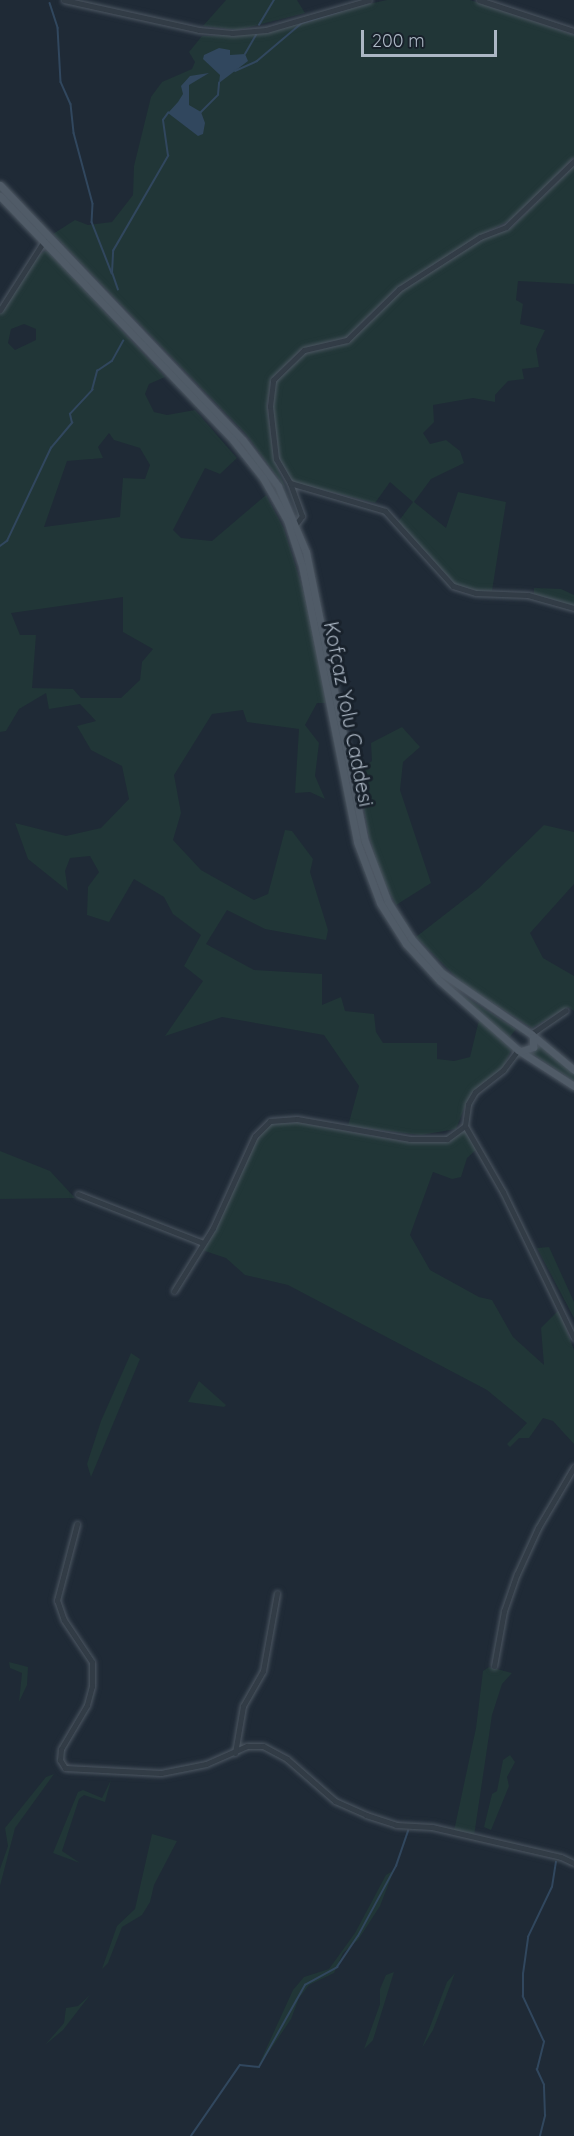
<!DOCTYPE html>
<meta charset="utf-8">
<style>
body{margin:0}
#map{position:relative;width:574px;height:2136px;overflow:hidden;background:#1f2a36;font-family:Quicksand,sans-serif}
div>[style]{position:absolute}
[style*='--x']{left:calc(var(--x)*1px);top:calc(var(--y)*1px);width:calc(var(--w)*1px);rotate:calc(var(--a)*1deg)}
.green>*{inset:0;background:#213637}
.water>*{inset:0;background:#31475e}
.stream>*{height:1.5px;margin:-0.75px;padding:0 0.75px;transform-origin:0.75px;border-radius:0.75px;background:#31475e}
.roads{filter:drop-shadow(0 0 2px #4d5762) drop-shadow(0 0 2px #4d5762)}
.minor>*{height:5px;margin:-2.5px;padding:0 2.5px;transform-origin:2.5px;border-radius:2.5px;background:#323c46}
.major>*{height:7px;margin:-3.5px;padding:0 3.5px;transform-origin:3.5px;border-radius:3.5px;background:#505b67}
span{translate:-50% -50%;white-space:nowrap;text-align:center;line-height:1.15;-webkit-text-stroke:6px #18212b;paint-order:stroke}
.street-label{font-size:20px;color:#acb7c4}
.scale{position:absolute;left:361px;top:30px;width:136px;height:27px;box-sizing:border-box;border:3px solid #acb7c4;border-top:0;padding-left:8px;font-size:18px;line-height:21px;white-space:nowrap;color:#acb7c4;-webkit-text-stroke:4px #18212b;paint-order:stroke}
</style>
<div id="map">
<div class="green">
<i style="clip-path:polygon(226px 0,297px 0,305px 13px,238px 30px,203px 26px)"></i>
<i style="clip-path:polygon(387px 0,470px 0,574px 35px,574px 157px,516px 217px,481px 235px,397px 288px,346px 338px,302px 349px,271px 379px,267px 406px,274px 460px,286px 489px,246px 434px,53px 234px,75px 220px,88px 225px,112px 222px,133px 195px,134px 166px,151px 97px,162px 82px,192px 69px,195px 62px,189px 52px,202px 36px,268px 33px,331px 12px)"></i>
<i style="clip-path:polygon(574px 166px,574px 284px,518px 281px,516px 300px,523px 304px,520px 324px,545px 330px,536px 349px,539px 367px,522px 369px,524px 379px,508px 381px,495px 395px,495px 402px,473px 398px,433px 405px,434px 422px,423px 433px,430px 444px,446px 440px,460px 451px,464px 463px,431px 479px,414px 502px,446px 528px,458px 492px,506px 502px,492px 591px,476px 591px,454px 585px,398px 522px,413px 502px,390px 482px,375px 503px,291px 482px,279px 459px,272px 406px,275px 381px,305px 352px,349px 342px,400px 290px,483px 238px,511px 228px)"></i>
<i style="clip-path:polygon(evenodd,47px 250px,165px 377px,149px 384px,145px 394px,154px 412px,167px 415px,195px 410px,237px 458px,220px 474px,205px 468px,173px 530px,181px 538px,212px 541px,266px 495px,284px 529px,304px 593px,326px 703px,317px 703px,305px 725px,319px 743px,315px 776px,325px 799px,310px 792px,295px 793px,299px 729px,247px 722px,243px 710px,212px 714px,174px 775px,181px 813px,173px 840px,201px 870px,254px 900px,268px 894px,285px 830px,292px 831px,313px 859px,310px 872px,328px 930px,326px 940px,265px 929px,227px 910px,206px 944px,254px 970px,322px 974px,322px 1005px,341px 997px,345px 1011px,374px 1014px,376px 1032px,383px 1043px,437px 1043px,437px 1059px,454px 1061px,470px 1057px,479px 1020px,512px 1048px,503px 1068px,466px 1104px,456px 1129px,421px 1135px,348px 1126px,359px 1086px,324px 1035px,222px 1017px,165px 1036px,203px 981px,184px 966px,201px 935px,173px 914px,164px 897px,134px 879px,109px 922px,87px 915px,88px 887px,99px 872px,90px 856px,70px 858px,65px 871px,68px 891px,28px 859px,15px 823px,66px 836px,101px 828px,129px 799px,122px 766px,91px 750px,77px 726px,96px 721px,80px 704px,49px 709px,46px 693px,19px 709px,6px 731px,0 732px,0 314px,37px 256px,47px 250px,24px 324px,36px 329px,36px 340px,15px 350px,8px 343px,11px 329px,24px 324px,47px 250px,109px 433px,114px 440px,140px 448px,150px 465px,145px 479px,123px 478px,120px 517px,44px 527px,67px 461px,103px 458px,98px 447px,109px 433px,47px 250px,123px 597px,123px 632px,153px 649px,142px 662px,140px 680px,121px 698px,81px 698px,73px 689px,32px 688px,36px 635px,20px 635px,11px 613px,123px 597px)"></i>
<i style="clip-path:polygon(534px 588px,561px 589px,574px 595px,574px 606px,534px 594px)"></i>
<i style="clip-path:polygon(402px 727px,420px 747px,403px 762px,400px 790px,431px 883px,396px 905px,381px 875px,368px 833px,358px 771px,372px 761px,371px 743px)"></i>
<i style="clip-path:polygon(544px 825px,574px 832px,574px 884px,530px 933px,543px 958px,574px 976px,574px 1011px,568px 1007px,532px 1028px,464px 985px,416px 937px,479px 888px)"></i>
<i style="clip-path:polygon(455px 990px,516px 1029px,509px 1038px)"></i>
<i style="clip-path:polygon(539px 1045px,574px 1074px,574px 1081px,532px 1054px)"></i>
<i style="clip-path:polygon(297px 1122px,401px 1141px,451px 1140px,464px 1130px,477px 1149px,467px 1158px,461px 1177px,452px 1179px,433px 1172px,410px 1235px,430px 1270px,479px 1297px,492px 1300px,513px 1337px,544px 1365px,541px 1328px,559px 1310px,574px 1350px,574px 1444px,553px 1421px,543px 1418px,529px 1438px,519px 1438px,510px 1447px,507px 1444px,527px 1423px,487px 1390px,288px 1285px,245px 1275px,226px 1258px,202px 1250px,257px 1138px,272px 1123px)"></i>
<i style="clip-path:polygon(0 1151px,50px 1171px,75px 1198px,0 1199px)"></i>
<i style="clip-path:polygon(549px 1247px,574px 1302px,574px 1318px,537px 1248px)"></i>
<i style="clip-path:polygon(131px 1353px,140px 1359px,91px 1477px,87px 1464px,101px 1421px)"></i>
<i style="clip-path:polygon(199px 1381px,226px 1405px,224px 1407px,188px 1402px)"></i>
<i style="clip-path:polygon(9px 1662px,28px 1667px,27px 1685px,19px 1702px,22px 1673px,10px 1668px)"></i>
<i style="clip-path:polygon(489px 1667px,512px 1673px,502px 1684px,492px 1715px,474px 1836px,454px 1831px,476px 1728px,483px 1671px)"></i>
<i style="clip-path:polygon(510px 1755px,515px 1762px,507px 1777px,509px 1786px,491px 1830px,484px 1827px,492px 1794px,497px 1791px,503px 1760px)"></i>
<i style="clip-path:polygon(54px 1774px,15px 1828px,0 1886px,0 1869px,8px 1846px,5px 1828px,46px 1777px)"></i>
<i style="clip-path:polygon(111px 1780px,105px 1802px,84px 1795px,79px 1799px,62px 1851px,80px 1863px,53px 1853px,78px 1792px,83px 1790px,102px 1798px)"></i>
<i style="clip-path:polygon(152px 1834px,177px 1841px,154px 1885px,150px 1902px,142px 1915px,122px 1927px,108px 1963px,102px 1969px,117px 1926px,135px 1909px)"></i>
<i style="clip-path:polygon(394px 1870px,380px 1906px,358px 1940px,343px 1953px,334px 1973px,309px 1985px,299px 1998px,291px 2019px,256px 2071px,293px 1990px,304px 1977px,329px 1969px,355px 1933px,386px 1875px)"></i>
<i style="clip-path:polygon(394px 1972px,373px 2040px,364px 2049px,380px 2004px,380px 1989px,386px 1975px)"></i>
<i style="clip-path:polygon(455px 1973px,433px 2030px,422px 2048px,447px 1982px)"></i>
<i style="clip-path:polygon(90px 1995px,63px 2030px,45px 2045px,64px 2023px,66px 2008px,78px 2006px)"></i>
</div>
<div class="water">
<i style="clip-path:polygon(219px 48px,230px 50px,230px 55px,245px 54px,248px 61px,219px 83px,220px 75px,203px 59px,204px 55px)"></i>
<i style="clip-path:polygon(209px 73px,189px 85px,189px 105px,201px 112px,205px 123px,203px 134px,198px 136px,168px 113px,178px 102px,183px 94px,181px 86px,190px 76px)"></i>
</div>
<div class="stream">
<i style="--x:50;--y:3;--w:26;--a:72"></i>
<i style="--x:58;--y:28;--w:54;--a:86.8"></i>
<i style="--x:61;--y:82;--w:24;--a:66"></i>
<i style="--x:71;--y:104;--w:29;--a:84"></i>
<i style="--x:74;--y:133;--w:73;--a:75"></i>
<i style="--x:93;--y:204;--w:18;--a:93"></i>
<i style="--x:92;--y:222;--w:55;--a:68.6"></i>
<i style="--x:259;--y:25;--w:29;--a:-59"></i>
<i style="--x:245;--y:54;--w:22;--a:-60"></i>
<i style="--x:235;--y:71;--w:24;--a:-24"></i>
<i style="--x:257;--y:61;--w:59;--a:-40.2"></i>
<i style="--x:302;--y:23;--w:41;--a:-17.1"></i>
<i style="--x:201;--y:112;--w:24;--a:-45"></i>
<i style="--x:218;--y:95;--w:12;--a:-85"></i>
<i style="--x:118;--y:290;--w:18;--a:-109"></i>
<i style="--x:112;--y:273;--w:22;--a:-87"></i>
<i style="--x:113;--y:251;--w:110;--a:-59.9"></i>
<i style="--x:168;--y:156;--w:36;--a:-98"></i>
<i style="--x:163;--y:120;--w:9;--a:-54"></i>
<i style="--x:0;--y:546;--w:9;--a:-36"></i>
<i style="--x:7;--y:541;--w:103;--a:-64.7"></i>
<i style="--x:51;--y:448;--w:33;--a:-50"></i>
<i style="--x:72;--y:423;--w:9;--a:-103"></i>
<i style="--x:70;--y:414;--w:33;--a:-47"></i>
<i style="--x:92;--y:390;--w:20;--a:-75"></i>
<i style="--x:97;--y:371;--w:18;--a:-34"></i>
<i style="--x:112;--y:361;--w:23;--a:-61"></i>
<i style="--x:191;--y:2136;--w:86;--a:-55.4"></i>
<i style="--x:240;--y:2065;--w:19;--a:6"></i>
<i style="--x:259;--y:2067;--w:94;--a:-60.7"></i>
<i style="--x:305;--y:1985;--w:37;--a:-29"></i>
<i style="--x:337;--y:1967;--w:37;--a:-56"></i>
<i style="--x:358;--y:1936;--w:80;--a:-61.5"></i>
<i style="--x:396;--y:1866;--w:37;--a:-71"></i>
<i style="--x:540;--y:2136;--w:21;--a:-76"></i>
<i style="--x:545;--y:2116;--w:31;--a:-92"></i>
<i style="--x:544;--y:2085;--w:17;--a:-115"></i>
<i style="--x:537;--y:2070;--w:29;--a:-76"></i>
<i style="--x:544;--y:2042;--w:50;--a:-115"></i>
<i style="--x:523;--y:1997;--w:23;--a:-90"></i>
<i style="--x:523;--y:1974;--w:37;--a:-82"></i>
<i style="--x:528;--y:1937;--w:55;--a:-64.4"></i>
<i style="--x:552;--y:1887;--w:25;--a:-81"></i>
</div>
<div class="roads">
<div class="minor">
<i style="--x:64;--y:0;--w:138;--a:12.5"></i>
<i style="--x:199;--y:30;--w:33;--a:5"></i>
<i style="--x:232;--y:33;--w:34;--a:-5"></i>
<i style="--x:266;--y:30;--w:107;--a:-16.2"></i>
<i style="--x:479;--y:0;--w:100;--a:18.1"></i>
<i style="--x:0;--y:310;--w:82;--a:-57.5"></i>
<i style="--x:290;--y:483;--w:28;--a:-120"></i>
<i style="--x:276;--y:459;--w:53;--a:-96.5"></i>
<i style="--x:270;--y:406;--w:26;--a:-83"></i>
<i style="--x:273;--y:380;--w:43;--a:-44.1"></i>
<i style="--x:304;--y:350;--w:44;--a:-13.1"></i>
<i style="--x:347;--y:340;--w:73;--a:-44.4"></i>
<i style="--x:399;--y:289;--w:96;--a:-32.7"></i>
<i style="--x:480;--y:237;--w:28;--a:-21"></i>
<i style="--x:506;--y:227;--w:95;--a:-44.1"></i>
<i style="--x:296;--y:524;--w:10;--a:-53"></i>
<i style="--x:302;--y:516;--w:35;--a:-110"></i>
<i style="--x:290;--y:483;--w:99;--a:16.4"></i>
<i style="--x:385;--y:511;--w:101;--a:47.8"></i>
<i style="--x:453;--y:586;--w:24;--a:17"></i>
<i style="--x:476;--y:593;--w:52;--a:2.2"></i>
<i style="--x:528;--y:595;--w:48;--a:15.8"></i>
<i style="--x:531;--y:1034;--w:42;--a:-34.4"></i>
<i style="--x:465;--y:1126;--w:76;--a:60.1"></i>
<i style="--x:503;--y:1192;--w:162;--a:64.1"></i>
<i style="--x:78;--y:1194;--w:134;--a:21.4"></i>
<i style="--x:174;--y:1291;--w:74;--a:-58.2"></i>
<i style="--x:213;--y:1228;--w:101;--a:-65.5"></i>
<i style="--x:255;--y:1136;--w:21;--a:-45"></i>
<i style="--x:270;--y:1121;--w:27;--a:-4"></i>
<i style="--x:297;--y:1119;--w:115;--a:10"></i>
<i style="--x:410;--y:1139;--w:37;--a:0"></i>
<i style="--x:447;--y:1139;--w:22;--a:-36"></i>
<i style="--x:465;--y:1126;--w:22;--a:-82"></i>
<i style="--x:468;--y:1104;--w:14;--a:-60"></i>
<i style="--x:475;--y:1092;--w:36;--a:-38"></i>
<i style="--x:503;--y:1070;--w:25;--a:-53"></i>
<i style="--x:77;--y:1524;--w:79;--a:104.7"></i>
<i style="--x:57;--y:1600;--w:21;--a:71"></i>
<i style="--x:64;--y:1620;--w:50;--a:56.3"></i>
<i style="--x:92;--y:1662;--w:24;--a:90"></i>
<i style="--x:92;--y:1686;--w:20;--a:105"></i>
<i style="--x:87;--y:1705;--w:51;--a:120.6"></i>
<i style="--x:61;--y:1749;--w:11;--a:95"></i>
<i style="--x:60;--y:1760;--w:9;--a:58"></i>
<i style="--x:65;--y:1768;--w:96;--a:3"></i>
<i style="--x:161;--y:1773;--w:46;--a:-11.3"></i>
<i style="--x:206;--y:1764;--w:45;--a:-23.7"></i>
<i style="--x:247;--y:1746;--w:16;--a:0"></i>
<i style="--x:263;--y:1746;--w:27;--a:28"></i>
<i style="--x:287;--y:1759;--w:64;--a:41.2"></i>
<i style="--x:335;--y:1801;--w:34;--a:24"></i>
<i style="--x:366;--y:1815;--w:32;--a:18"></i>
<i style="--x:396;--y:1825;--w:36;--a:3"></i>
<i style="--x:432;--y:1827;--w:132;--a:13.1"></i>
<i style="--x:561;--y:1857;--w:14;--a:25"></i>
<i style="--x:494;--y:1666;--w:56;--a:-79.7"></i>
<i style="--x:504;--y:1611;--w:39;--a:-71"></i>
<i style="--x:517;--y:1574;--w:51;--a:-65.5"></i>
<i style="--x:538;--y:1528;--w:71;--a:-59.5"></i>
<i style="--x:235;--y:1753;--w:48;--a:-80.3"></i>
<i style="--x:243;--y:1706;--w:40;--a:-60.3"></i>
<i style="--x:263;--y:1671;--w:79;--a:-79.8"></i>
</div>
<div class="major">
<i style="--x:0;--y:185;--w:352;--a:46.4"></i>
<i style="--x:243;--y:440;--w:58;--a:52.7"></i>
<i style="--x:278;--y:486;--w:72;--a:67"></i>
<i style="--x:306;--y:552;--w:295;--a:78.5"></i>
<i style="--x:365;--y:841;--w:65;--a:69.3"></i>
<i style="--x:388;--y:902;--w:43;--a:57.4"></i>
<i style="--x:411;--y:938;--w:47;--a:48.5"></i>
<i style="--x:442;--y:973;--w:108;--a:34.4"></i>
<i style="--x:531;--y:1034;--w:56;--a:39.9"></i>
<i style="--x:0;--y:196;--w:337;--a:46.3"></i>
<i style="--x:233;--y:440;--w:48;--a:51.7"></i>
<i style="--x:263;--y:478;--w:48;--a:60.3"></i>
<i style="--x:287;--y:520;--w:48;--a:71.9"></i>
<i style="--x:302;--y:566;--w:281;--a:78.7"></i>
<i style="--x:357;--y:842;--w:65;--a:69.3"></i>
<i style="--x:380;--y:903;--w:49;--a:57.6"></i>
<i style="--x:406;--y:944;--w:50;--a:47.4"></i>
<i style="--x:440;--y:981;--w:104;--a:41.5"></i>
<i style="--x:518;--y:1050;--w:67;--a:32.7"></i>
<i style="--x:521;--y:1051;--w:13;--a:-18"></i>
<i style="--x:533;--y:1047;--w:10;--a:-90"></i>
</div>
</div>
<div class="street-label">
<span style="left:349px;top:714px;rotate:79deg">Kofçaz Yolu Caddesi</span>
</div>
<div class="scale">200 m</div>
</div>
